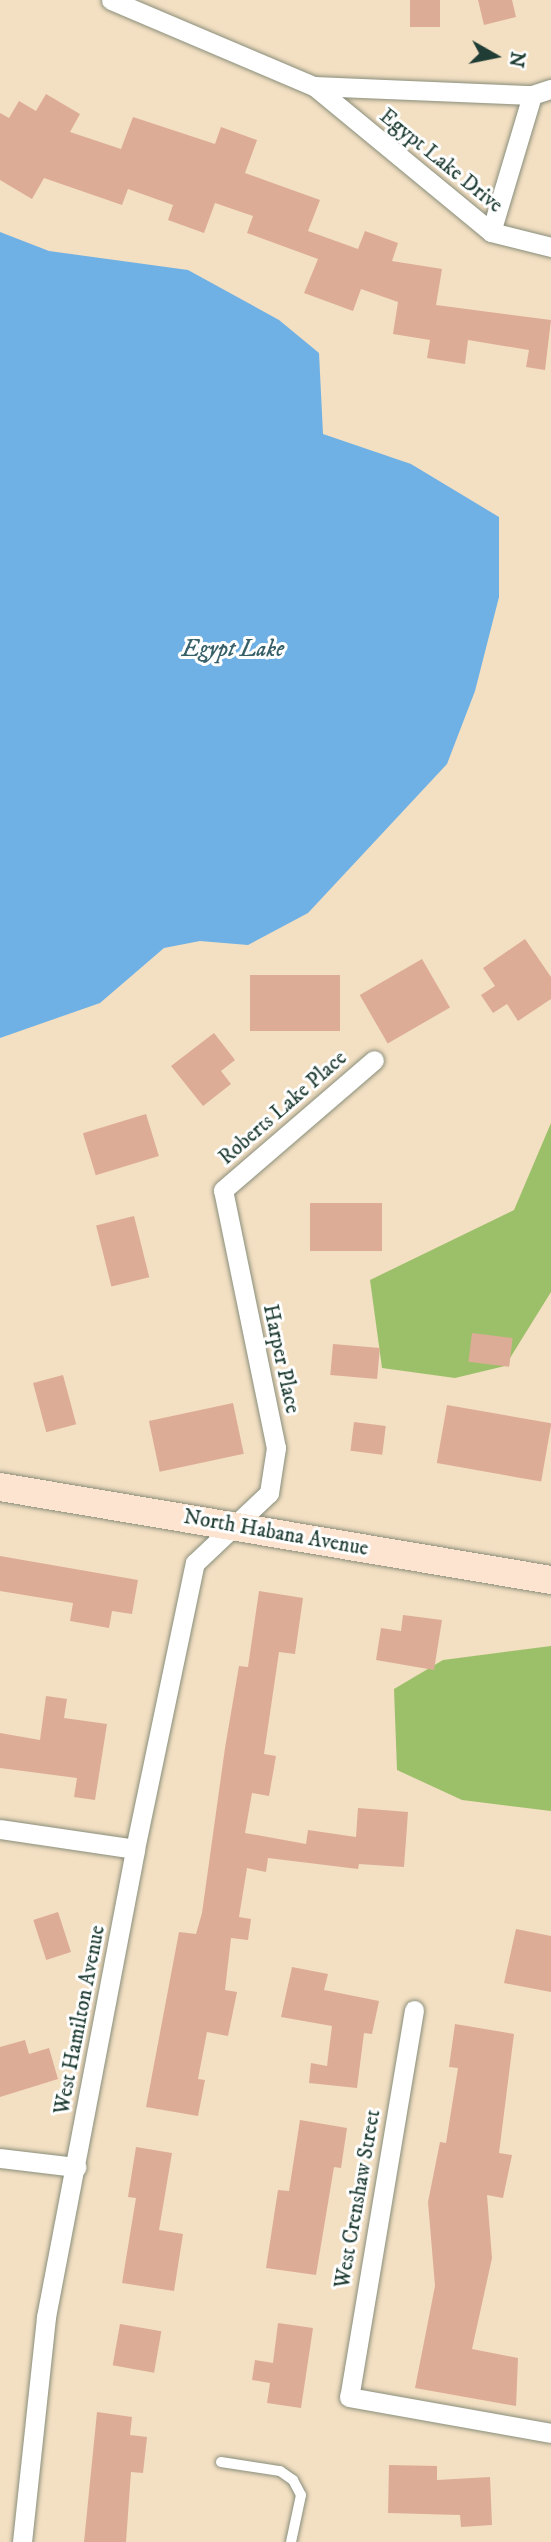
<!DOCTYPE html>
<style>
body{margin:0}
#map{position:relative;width:551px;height:2542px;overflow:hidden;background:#f3dfc2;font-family:"IM FELL DW Pica",serif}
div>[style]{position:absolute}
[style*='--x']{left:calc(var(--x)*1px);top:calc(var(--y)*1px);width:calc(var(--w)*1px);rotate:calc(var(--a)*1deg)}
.green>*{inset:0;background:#9cc06a}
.water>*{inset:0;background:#6fb1e4}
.building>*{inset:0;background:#ddac97;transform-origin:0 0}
.roads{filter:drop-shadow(0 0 2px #898e7b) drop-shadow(0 0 2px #898e7b)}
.lane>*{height:10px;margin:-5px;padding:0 5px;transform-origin:5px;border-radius:5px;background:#fff}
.street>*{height:19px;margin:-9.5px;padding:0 9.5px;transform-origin:9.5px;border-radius:9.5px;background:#fff}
.secondary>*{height:28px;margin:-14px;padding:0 14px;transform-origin:14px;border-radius:14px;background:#fde4d1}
span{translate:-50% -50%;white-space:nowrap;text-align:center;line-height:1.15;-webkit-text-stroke:6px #fff;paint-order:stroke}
.street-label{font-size:21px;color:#1f3d34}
.water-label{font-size:23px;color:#376069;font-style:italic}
.north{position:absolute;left:460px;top:21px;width:70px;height:70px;-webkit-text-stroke:5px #fff;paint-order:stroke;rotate:99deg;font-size:19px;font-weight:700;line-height:28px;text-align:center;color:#1f3d34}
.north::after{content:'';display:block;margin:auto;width:24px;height:32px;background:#1f3d34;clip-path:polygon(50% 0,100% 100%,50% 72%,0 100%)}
</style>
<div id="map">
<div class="green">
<i style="clip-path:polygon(551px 1123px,551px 1292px,505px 1366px,455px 1378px,382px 1368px,370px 1280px,514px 1210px)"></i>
<i style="clip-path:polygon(551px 1646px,551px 1811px,462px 1800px,397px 1770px,394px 1689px,443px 1660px)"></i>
</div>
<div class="water">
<i style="clip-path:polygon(0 232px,49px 251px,188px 270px,279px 320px,319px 353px,323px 434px,411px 464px,499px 517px,499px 597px,475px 691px,447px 764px,308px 913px,248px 945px,200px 941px,164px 948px,100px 1003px,0 1038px)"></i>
</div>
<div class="building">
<i style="left:410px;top:0;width:30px;height:27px"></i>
<i style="clip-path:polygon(478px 0,512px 0,516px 17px,484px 25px)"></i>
<i style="clip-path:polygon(46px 94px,80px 114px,70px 132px,121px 149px,133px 117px,215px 144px,221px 127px,257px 140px,245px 173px,320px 200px,308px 231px,358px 249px,365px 231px,398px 243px,392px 261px,442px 269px,436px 305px,551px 320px,545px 370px,526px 367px,529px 350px,468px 340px,465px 364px,427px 358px,430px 340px,393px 334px,398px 302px,361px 289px,353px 311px,304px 293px,318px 259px,247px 233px,253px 216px,215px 203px,204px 233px,168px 220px,173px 205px,128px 189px,122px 205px,44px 178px,32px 199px,0 180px,0 113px,9px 118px,19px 101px,36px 111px)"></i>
<i style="clip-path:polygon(525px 939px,551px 977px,551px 999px,518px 1021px,507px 1004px,493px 1013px,481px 995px,495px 986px,483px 968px)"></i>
<i style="left:422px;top:959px;width:56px;height:72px;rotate:60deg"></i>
<i style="left:340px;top:975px;width:56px;height:90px;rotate:90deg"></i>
<i style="clip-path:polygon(214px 1033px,235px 1060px,221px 1071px,231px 1084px,203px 1106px,171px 1066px)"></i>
<i style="left:146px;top:1114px;width:44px;height:66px;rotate:73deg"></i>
<i style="left:310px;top:1203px;width:72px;height:48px"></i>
<i style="left:134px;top:1216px;width:63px;height:39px;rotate:76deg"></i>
<i style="left:472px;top:1333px;width:41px;height:29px;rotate:7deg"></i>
<i style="left:333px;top:1344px;width:47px;height:31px;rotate:5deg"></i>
<i style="left:63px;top:1375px;width:51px;height:31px;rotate:75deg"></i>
<i style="left:233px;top:1403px;width:52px;height:86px;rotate:78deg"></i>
<i style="left:447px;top:1405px;width:106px;height:59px;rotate:10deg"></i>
<i style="left:354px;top:1422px;width:32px;height:29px;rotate:7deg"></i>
<i style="clip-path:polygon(0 1556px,138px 1580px,132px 1614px,112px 1611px,109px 1628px,70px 1621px,73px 1603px,0 1591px)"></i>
<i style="clip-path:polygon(259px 1591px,303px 1598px,295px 1654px,279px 1652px,264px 1754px,276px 1756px,269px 1796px,252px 1793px,245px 1833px,306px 1844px,308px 1830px,356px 1837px,358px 1808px,408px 1812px,404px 1867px,359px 1864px,358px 1869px,268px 1858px,266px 1872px,247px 1868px,239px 1917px,251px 1919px,248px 1940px,231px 1938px,225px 1990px,237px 1992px,228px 2036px,207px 2032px,198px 2079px,205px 2080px,198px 2116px,146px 2107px,179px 1932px,196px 1934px,202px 1913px,225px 1748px,239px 1666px,248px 1667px)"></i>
<i style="clip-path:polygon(403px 1615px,442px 1620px,434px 1670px,376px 1660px,381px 1628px,401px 1631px)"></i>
<i style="clip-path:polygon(46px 1696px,67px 1699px,64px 1718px,107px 1724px,95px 1800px,74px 1797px,77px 1778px,0 1768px,0 1733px,40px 1740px)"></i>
<i style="left:58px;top:1912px;width:42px;height:26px;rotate:72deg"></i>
<i style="clip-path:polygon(516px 1929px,551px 1936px,551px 1992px,504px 1983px)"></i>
<i style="clip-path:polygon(292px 1967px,328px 1974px,324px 1990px,379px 2001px,372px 2034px,364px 2033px,357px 2088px,309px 2083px,311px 2063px,327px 2066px,332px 2026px,281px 2017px)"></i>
<i style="clip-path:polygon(455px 2024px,514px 2034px,499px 2153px,512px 2155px,503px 2198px,487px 2195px,492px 2258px,472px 2349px,518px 2358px,516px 2406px,415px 2388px,435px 2286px,428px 2202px,440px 2142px,446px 2143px,458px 2068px,449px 2067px)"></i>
<i style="clip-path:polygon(25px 2040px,29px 2054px,49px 2048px,58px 2079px,0 2097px,0 2047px)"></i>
<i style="clip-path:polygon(300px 2120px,347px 2128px,341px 2168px,334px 2167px,316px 2275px,266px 2268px,278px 2190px,289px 2191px)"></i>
<i style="clip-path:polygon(136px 2147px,172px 2153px,159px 2230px,183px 2234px,174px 2291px,122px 2283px,136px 2198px,128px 2197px)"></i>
<i style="clip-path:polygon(278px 2323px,313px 2328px,301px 2408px,267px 2403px,270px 2383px,252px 2380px,255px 2360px,273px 2363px)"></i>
<i style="left:120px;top:2324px;width:42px;height:42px;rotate:10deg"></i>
<i style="clip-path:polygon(97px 2412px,132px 2417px,130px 2435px,147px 2437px,143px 2473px,131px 2472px,126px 2542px,84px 2542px)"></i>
<i style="clip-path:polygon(389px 2465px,437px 2466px,437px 2480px,490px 2477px,492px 2525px,461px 2527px,460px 2515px,388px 2513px)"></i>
</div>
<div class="roads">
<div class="lane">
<i style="--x:221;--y:2462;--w:60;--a:8.7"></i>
<i style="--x:280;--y:2471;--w:16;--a:35"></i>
<i style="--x:293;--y:2480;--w:17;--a:62"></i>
<i style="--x:301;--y:2495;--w:48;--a:102"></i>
</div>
<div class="street">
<i style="--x:111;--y:0;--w:220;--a:23"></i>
<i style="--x:314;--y:86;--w:218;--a:2.4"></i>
<i style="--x:314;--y:86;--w:229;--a:39.5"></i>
<i style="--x:491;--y:232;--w:62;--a:14"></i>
<i style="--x:491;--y:232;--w:143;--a:-73.3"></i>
<i style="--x:532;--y:95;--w:20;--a:-18"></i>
<i style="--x:0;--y:1829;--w:136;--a:8.4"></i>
<i style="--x:414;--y:2010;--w:392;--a:99.5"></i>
<i style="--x:349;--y:2397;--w:205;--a:10.1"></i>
<i style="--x:0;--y:2158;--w:77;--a:6.8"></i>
<i style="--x:22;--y:2542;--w:226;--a:-83.9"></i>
<i style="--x:46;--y:2317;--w:476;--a:-79.2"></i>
<i style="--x:135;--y:1849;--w:292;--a:-78.2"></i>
<i style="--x:195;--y:1563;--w:102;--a:-43.4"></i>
<i style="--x:269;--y:1493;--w:46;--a:-81.2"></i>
<i style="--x:276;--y:1448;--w:263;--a:-101.6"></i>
<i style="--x:223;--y:1190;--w:199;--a:-40.7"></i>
</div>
<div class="secondary">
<i style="--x:0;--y:1487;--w:559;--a:9.58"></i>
</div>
</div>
<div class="street-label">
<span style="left:441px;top:161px;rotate:39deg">Egypt Lake Drive</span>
<span style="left:283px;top:1108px;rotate:-41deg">Roberts Lake Place</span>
<span style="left:281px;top:1359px;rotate:78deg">Harper Place</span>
<span style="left:276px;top:1533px;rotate:10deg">North Habana Avenue</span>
<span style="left:80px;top:2020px;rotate:-79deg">West Hamilton Avenue</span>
<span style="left:358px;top:2199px;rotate:-80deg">West Crenshaw Street</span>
</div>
<div class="water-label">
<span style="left:233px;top:650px">Egypt Lake</span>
</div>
<div class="north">N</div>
</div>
